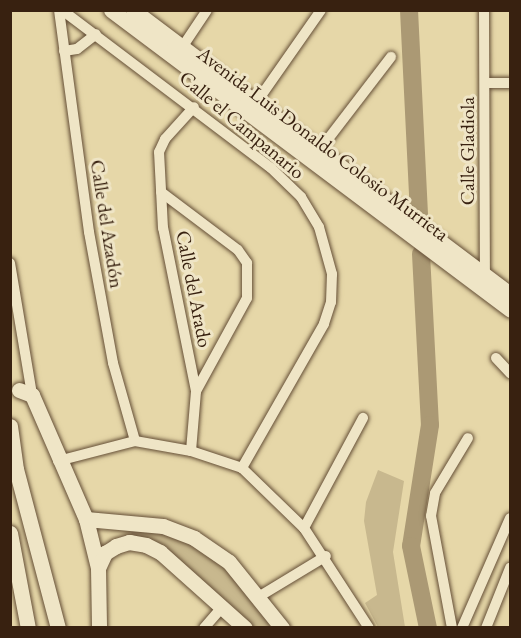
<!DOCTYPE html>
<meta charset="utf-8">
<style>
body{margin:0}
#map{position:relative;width:521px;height:638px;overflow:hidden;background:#e6d7a8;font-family:"EB Garamond",serif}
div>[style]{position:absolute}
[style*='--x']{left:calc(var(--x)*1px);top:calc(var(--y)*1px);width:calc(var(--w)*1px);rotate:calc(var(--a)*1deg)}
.green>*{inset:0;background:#c8b88e}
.river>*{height:18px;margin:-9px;padding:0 9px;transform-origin:9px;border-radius:9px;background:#ab9974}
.roads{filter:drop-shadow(0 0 2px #644e36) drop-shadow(0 0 2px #644e36)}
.street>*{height:10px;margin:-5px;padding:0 5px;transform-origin:5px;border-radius:5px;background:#efe5c6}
.secondary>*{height:15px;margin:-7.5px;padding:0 7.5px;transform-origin:7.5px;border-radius:7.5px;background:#efe5c6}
span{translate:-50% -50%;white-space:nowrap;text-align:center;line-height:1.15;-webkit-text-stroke:6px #efe5c6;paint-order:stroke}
.street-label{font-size:20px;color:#382110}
.frame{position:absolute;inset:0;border:12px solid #382110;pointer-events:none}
</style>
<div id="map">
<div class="green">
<i style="clip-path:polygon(378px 470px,404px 481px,393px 552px,405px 627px,378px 627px,365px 603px,377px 595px,364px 521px,366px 502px)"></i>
<i style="clip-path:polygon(132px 527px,193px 540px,231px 568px,273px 627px,249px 627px,131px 540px)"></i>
</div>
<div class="river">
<i style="--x:409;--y:10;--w:222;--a:87.2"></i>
<i style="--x:421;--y:254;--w:171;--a:87"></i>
<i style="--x:430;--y:425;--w:122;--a:98.9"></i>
<i style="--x:411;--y:546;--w:84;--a:78.3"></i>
</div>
<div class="roads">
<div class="street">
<i style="--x:59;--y:10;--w:224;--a:82.3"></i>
<i style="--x:89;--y:232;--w:133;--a:79.6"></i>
<i style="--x:113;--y:363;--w:81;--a:74.2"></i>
<i style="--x:62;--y:10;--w:262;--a:37.1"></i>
<i style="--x:271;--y:168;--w:42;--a:44"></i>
<i style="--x:301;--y:197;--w:35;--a:59"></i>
<i style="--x:319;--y:227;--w:49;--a:74.5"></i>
<i style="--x:332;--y:274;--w:28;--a:92"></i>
<i style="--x:331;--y:302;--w:23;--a:108"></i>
<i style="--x:324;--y:324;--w:166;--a:119.7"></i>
<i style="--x:484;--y:10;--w:270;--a:89.8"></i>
<i style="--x:64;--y:51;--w:13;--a:-9"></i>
<i style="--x:77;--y:49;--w:24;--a:-38"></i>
<i style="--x:179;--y:52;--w:50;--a:-56.3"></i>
<i style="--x:485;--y:83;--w:25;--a:0"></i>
<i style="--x:256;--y:103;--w:113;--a:-55"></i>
<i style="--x:315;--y:156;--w:125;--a:-52.5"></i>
<i style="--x:161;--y:192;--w:96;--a:37"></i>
<i style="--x:238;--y:250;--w:16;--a:55"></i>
<i style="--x:247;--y:263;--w:35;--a:90"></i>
<i style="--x:247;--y:298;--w:106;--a:118.7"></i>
<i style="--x:10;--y:263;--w:134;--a:80.5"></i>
<i style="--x:496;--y:358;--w:21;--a:47"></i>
<i style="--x:191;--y:451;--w:60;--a:-85.2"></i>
<i style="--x:196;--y:391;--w:166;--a:-101.4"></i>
<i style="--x:163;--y:228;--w:76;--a:-93"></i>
<i style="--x:159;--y:152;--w:14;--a:-65"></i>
<i style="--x:165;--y:139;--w:43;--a:-47.8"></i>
<i style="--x:58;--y:461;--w:80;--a:-14.6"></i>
<i style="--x:135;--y:441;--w:57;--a:10.1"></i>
<i style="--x:191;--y:451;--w:54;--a:18.4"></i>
<i style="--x:242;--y:468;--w:86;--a:44.1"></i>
<i style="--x:304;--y:528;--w:119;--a:57"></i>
<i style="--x:304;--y:528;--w:125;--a:-61.8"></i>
<i style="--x:260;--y:596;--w:77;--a:-31.2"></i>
<i style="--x:204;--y:628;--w:28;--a:-49"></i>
<i style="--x:452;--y:628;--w:114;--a:-100.6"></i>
<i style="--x:431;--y:516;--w:23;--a:-80"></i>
<i style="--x:435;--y:493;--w:64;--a:-59"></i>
<i style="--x:462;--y:628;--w:120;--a:-66.4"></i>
<i style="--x:486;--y:628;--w:65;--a:-68.2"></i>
</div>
<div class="secondary">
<i style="--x:111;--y:10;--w:499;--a:36.9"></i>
<i style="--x:133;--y:10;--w:472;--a:37"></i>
<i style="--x:19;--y:390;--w:14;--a:21"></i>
<i style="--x:32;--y:395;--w:135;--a:66.5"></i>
<i style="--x:86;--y:519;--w:50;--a:76.2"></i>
<i style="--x:98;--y:568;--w:60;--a:89"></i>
<i style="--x:10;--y:426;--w:43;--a:82.1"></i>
<i style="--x:16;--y:469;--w:164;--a:75.2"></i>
<i style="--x:86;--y:519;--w:77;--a:5.2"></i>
<i style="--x:163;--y:526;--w:33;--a:21"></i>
<i style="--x:194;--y:538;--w:42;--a:34.4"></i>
<i style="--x:229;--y:562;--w:85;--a:51.2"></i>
<i style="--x:10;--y:533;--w:97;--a:79.3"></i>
<i style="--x:98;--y:568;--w:17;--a:-65"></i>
<i style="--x:105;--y:553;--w:13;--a:-32"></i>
<i style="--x:116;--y:546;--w:14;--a:-17"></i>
<i style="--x:129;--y:542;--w:17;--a:10"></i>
<i style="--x:146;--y:545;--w:16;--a:27"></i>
<i style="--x:160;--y:552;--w:114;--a:41.8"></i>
</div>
</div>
<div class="street-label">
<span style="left:242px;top:125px;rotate:40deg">Calle el Campanario</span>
<span style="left:323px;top:144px;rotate:37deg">Avenida Luis Donaldo Colosio Murrieta</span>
<span style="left:467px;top:151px;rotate:-90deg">Calle Gladiola</span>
<span style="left:107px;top:224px;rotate:81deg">Calle del Azadón</span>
<span style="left:194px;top:289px;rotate:79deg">Calle del Arado</span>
</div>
<div class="frame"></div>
</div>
